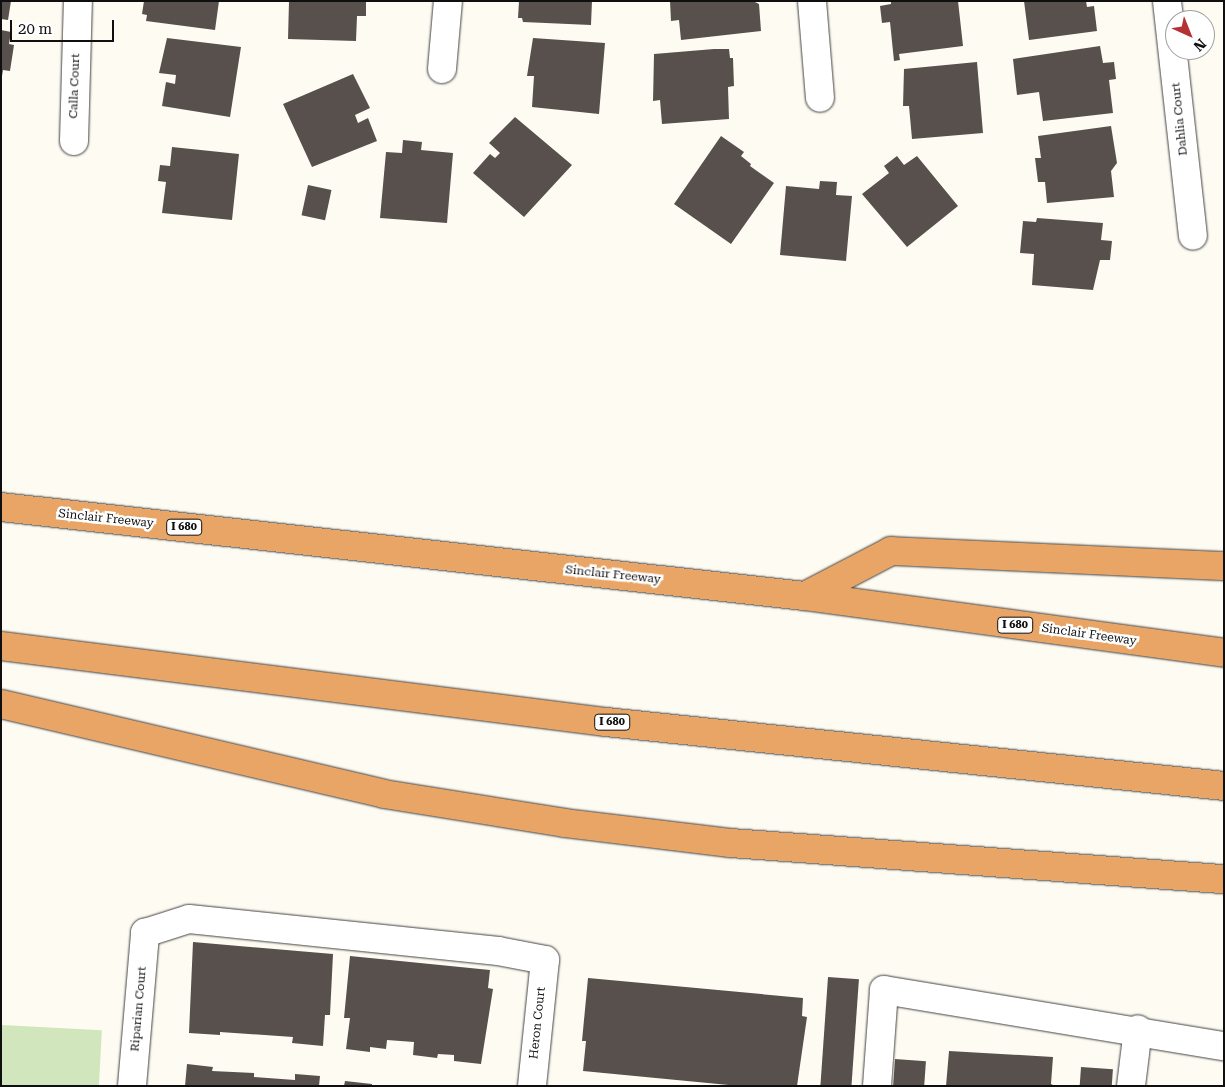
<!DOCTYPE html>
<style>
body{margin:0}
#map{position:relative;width:1225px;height:1087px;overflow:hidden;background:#fefcf2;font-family:"Roboto Serif",serif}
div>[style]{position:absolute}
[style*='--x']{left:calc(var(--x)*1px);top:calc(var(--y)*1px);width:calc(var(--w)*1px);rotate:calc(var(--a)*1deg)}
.green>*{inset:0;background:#d1e6bd;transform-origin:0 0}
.building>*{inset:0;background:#57504c;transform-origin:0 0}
.roads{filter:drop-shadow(0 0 1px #424242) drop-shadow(0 0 1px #424242)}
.minor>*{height:28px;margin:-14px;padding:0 14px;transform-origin:14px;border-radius:14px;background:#fff}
.highway>*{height:28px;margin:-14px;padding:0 14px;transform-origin:14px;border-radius:14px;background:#e9a565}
span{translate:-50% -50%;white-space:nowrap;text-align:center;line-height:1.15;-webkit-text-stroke:5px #fff;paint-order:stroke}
.shield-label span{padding:1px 4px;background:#fff;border:1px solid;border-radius:4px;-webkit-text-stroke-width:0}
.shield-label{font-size:11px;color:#0f0f0f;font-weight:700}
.street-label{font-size:12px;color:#0f0f0f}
.frame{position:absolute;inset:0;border:2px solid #0f0f0f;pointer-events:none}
.north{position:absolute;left:1165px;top:10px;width:50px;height:50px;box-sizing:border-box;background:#fff;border:1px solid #9f9f9f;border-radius:50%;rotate:136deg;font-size:14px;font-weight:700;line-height:20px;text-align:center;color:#0f0f0f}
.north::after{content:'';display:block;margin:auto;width:18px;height:22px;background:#b43134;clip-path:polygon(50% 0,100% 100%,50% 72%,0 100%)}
.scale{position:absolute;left:10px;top:20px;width:104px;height:22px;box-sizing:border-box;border:2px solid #0f0f0f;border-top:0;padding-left:6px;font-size:15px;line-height:18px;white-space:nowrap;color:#0f0f0f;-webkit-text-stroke:4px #fff;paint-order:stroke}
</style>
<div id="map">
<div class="green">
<i style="left:2px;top:1025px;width:100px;height:61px;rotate:3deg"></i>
</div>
<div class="building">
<i style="clip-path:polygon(1px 1px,11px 1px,8px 20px,1px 19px)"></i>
<i style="clip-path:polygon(144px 1px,219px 1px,215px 30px,146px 21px,147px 15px,142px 14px)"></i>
<i style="clip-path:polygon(289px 1px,366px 1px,366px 16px,357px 16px,356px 41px,288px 39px)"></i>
<i style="clip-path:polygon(519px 1px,592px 1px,591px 25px,523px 22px,522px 18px,518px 18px)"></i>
<i style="clip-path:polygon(670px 1px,753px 1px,759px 4px,761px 31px,681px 40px,679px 20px,671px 21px)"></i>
<i style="clip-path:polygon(891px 1px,958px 1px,963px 46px,899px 54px,900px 60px,894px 61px,890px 22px,882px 23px,880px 6px,891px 4px)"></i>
<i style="clip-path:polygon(1024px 1px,1086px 1px,1087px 7px,1094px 6px,1097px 31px,1029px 40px)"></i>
<i style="clip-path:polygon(1px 30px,11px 32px,9px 44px,14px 45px,10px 71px,3px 70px,2px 76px)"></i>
<i style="clip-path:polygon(167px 38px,241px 47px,230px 117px,162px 106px,166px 82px,175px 84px,176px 75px,159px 73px)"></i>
<i style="clip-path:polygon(533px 38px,605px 43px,599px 114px,532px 107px,534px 76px,527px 76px)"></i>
<i style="clip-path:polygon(1100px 46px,1103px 63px,1114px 62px,1116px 79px,1109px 80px,1113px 113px,1043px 121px,1039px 92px,1017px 95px,1013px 59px)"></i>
<i style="clip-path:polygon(714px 49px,729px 49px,730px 58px,733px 58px,734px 86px,728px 87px,729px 119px,662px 124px,660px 100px,653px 101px,654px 54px)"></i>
<i style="clip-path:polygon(977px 62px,983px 133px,912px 139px,909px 106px,903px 106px,904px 69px)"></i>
<i style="clip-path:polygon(353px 74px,370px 108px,355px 115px,358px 123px,368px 118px,377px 141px,312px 167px,283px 104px)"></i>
<i style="clip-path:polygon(515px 117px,572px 165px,524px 217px,473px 173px,490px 154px,495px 158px,500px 153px,489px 143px)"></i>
<i style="clip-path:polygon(1111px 126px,1117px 163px,1111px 171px,1114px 197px,1047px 203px,1045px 182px,1038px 182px,1035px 158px,1041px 158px,1038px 136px)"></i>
<i style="clip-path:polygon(721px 136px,744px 152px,741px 156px,751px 164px,750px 166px,774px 183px,731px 244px,674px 204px)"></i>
<i style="clip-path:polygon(403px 140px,422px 142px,421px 150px,453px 153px,447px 223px,380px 218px,386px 152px,402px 153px)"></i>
<i style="clip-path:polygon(172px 147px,239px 154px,232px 220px,162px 213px,166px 182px,158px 181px,160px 165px,170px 166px)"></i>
<i style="clip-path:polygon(897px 156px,904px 165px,917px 156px,958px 206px,907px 247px,862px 194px,889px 173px,884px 166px)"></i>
<i style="clip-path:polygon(820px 181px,837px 182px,836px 195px,852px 196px,846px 261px,780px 255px,786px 186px,819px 189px)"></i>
<i style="left:308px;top:185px;width:24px;height:31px;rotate:12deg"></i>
<i style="clip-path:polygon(1037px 218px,1103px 223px,1101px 240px,1112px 241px,1110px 260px,1100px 260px,1093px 290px,1032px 285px,1034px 254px,1020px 253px,1023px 221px,1036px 222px)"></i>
<i style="clip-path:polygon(193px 942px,333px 954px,330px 1015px,325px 1015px,323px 1046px,292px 1043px,293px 1037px,220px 1032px,220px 1035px,189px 1033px)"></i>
<i style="clip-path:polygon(350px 956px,490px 970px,488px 988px,493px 989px,481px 1064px,454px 1061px,454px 1055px,438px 1054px,437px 1058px,413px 1055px,414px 1042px,387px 1040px,386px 1049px,370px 1047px,370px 1052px,346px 1049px,350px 1018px,344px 1018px)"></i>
<i style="left:828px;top:977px;width:31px;height:109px;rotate:4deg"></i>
<i style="clip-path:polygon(588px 978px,803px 998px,802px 1016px,807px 1017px,797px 1086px,739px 1086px,583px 1071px,586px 1041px,582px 1041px)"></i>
<i style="clip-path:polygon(949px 1051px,1053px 1057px,1051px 1084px,1055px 1086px,946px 1086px)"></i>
<i style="left:895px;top:1059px;width:31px;height:27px;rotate:4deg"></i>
<i style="clip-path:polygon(187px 1064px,213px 1067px,212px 1071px,254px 1073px,254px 1077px,295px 1080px,295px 1074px,320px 1076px,319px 1086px,185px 1086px)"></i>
<i style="left:1081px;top:1067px;width:32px;height:19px;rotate:4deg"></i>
<i style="clip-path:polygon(345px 1081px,372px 1084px,372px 1086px,344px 1086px)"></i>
</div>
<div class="roads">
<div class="minor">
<i style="--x:812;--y:1;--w:97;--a:85.3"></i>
<i style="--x:1167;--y:1;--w:236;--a:83.7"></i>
<i style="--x:442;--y:69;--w:68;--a:-85"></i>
<i style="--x:74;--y:141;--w:140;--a:-88.4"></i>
<i style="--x:132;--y:1086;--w:154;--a:-85.1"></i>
<i style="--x:145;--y:933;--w:46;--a:-17.7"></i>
<i style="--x:189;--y:919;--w:311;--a:5.9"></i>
<i style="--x:498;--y:951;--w:48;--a:10.8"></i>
<i style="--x:545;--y:960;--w:127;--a:95.9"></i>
<i style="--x:877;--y:1086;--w:96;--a:-85.8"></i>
<i style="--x:884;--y:990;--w:345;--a:9.4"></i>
<i style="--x:1131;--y:1086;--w:57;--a:-83"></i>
</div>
<div class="highway">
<i style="--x:1;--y:507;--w:809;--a:6.32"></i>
<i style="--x:805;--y:596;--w:423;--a:7.7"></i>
<i style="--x:805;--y:596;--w:97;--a:-27.6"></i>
<i style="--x:891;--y:551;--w:333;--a:2.6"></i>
<i style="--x:1;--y:646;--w:610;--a:7.16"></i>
<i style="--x:606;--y:722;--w:621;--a:5.91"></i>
<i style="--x:1;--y:704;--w:393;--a:13.2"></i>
<i style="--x:384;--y:794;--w:183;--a:9.1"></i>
<i style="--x:565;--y:823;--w:167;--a:6.9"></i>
<i style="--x:731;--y:843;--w:494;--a:4.2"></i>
</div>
</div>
<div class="shield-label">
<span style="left:184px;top:527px">I 680</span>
<span style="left:1015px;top:625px">I 680</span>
<span style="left:612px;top:722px">I 680</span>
</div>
<div class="street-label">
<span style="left:75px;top:86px;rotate:-88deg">Calla Court</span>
<span style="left:1180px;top:119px;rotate:-96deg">Dahlia Court</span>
<span style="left:106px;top:519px;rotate:6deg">Sinclair Freeway</span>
<span style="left:613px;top:575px;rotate:6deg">Sinclair Freeway</span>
<span style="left:1089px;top:635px;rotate:8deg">Sinclair Freeway</span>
<span style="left:139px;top:1009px;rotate:-85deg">Riparian Court</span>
<span style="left:538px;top:1023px;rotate:-84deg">Heron Court</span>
</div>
<div class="frame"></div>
<div class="north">N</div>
<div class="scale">20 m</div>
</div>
